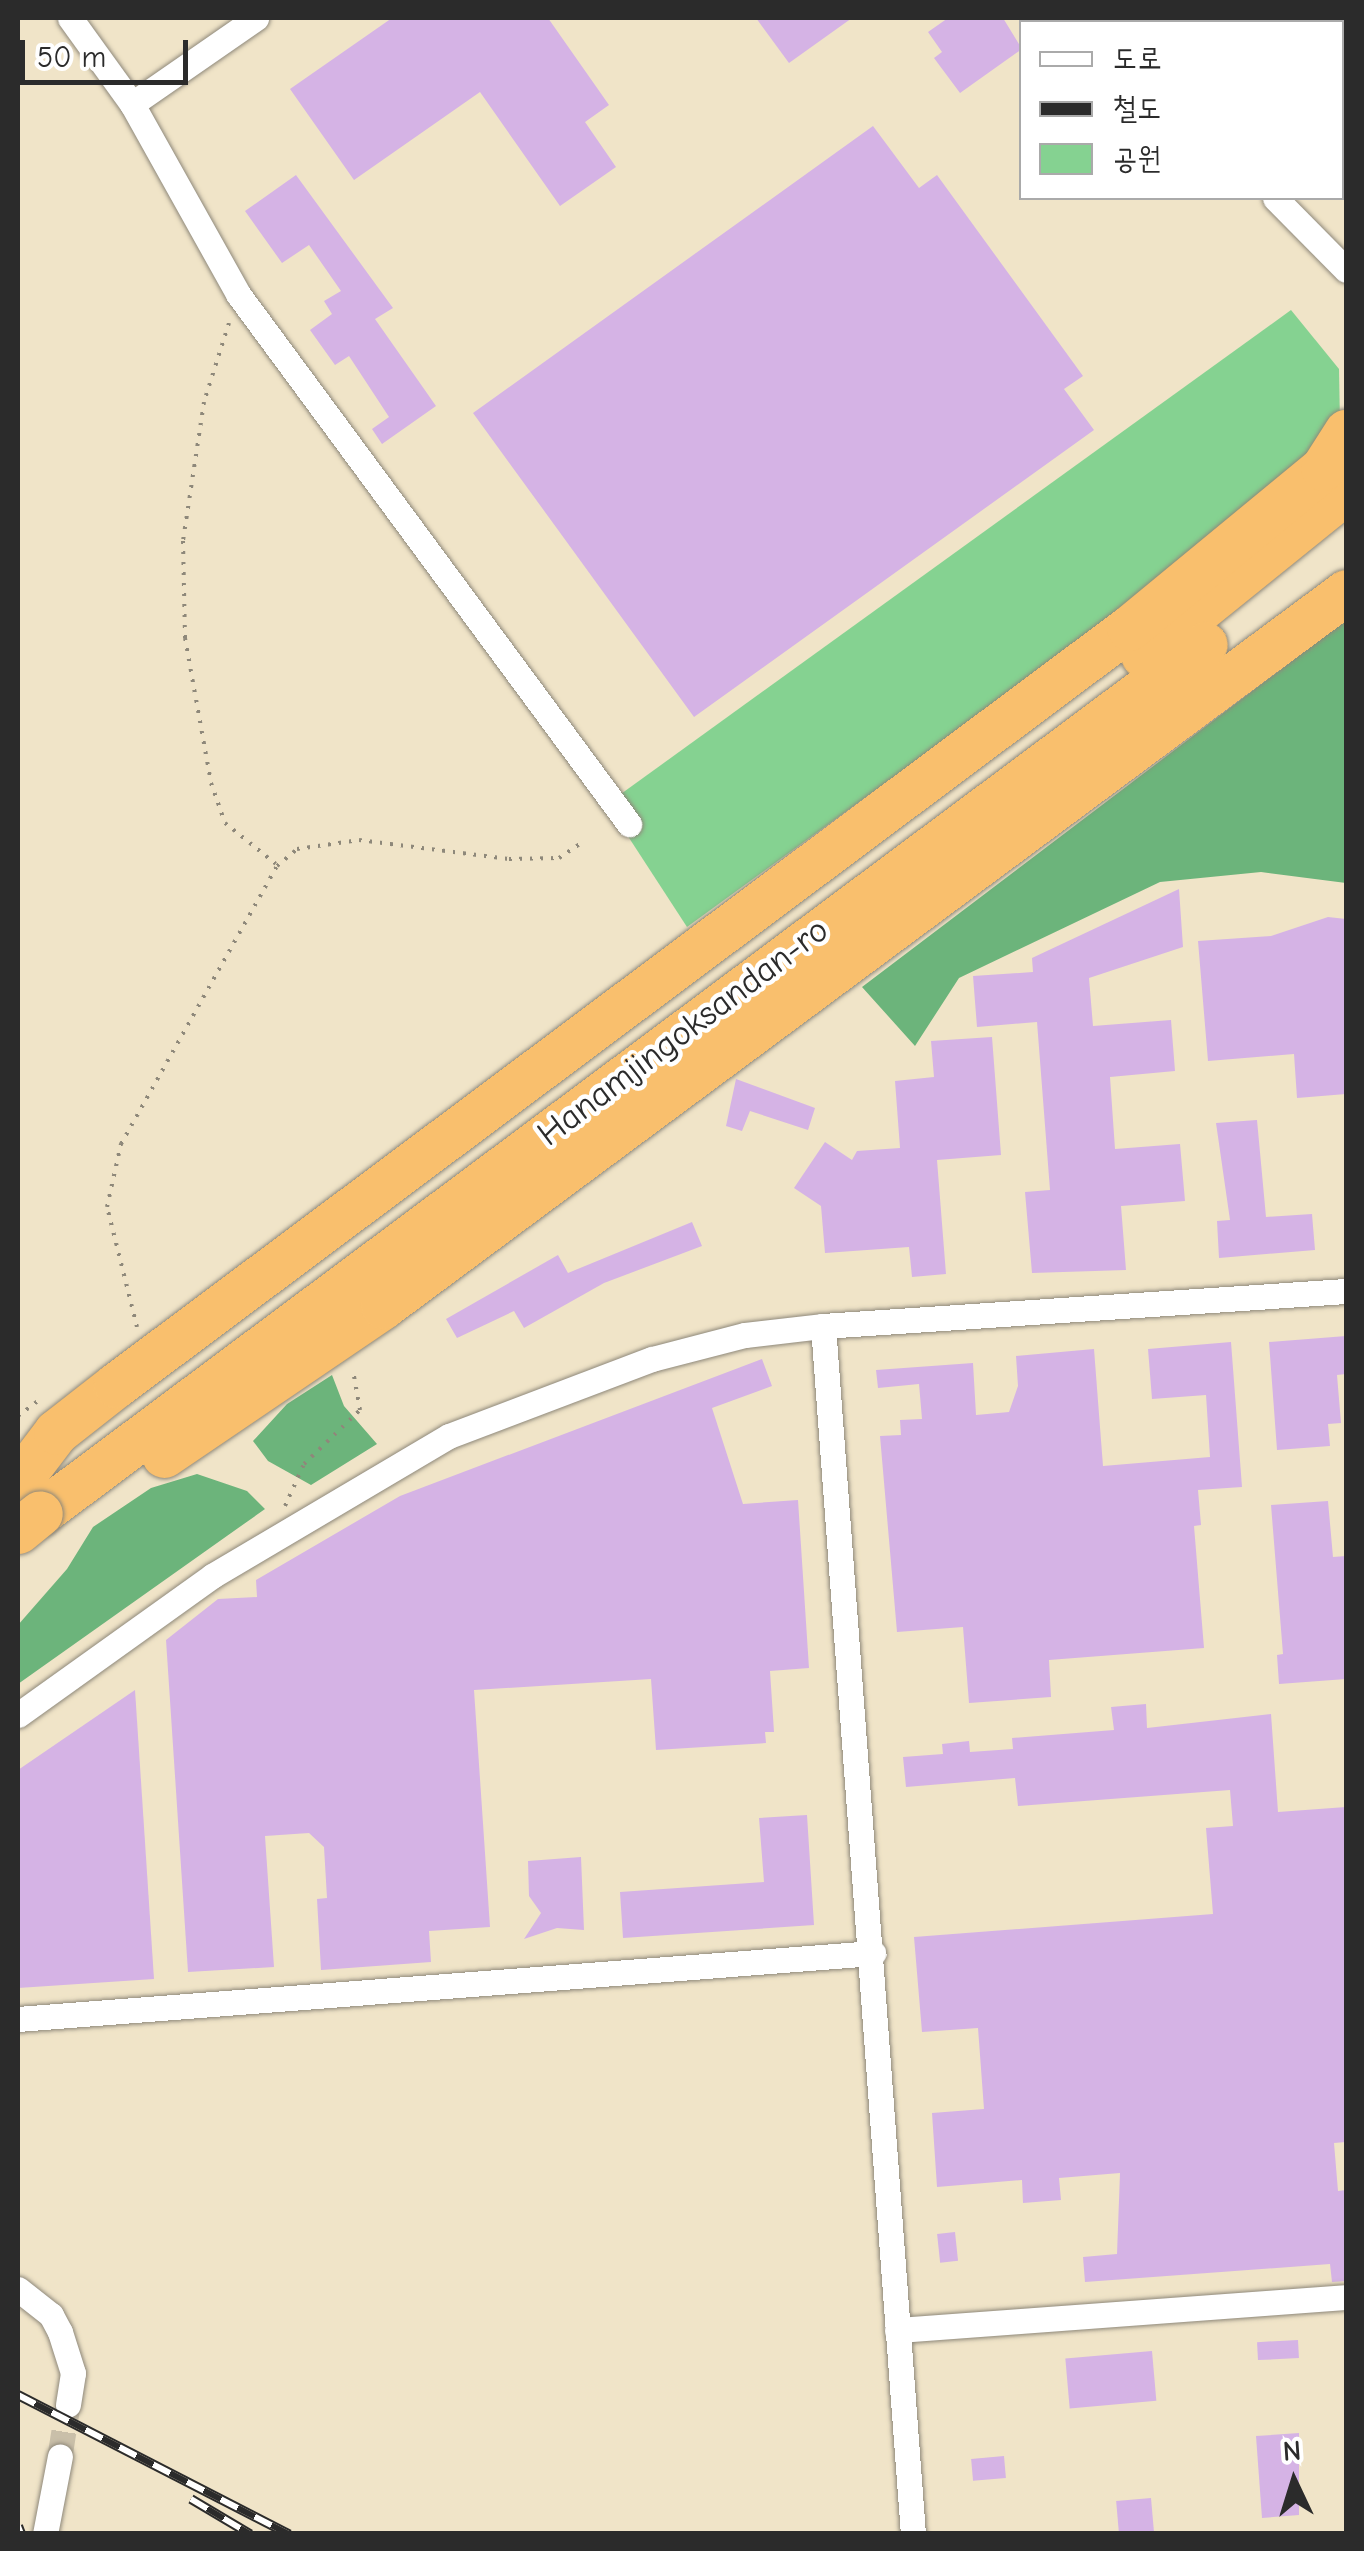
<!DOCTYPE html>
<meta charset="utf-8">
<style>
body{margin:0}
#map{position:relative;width:1364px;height:2551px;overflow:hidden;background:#f0e4c8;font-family:"Comic Neue","Poor Story",sans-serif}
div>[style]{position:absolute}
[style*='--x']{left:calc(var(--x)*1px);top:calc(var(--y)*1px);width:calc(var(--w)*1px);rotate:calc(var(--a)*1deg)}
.green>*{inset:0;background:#85d291}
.forest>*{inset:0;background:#6cb47b}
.building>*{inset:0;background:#d5b3e5;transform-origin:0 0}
.street-tunnel>*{height:25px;margin-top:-12.5px;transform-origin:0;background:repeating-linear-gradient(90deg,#c9bfa9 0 25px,transparent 0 37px)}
.path>*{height:4px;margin-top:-2px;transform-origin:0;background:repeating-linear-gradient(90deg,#8e887a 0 2.5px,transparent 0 10.5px)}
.roads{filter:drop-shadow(0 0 2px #8e887a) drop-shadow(0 0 2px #8e887a)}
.street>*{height:25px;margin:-12.5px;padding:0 12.5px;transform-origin:12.5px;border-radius:12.5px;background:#fff}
.highway>*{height:45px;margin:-22.5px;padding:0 22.5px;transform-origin:22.5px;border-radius:22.5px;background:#f9bf6d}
.rail>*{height:10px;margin-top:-5px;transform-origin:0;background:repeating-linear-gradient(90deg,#fff 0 19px,#2b2b2b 0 38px);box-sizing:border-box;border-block:2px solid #2b2b2b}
.bridges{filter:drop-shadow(0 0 2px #8e887a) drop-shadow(0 0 2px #8e887a)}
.highway-bridge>*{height:45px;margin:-22.5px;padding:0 22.5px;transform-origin:22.5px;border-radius:22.5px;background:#f9bf6d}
span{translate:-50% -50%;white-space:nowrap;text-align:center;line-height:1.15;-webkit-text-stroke:9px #fff;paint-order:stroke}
.street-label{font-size:35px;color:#2b2b2b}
.frame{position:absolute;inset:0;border:20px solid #2b2b2b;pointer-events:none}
.legend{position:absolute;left:1019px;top:20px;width:325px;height:180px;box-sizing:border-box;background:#fff;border:2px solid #aaa;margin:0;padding:12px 18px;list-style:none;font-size:30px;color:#2b2b2b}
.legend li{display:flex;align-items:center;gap:20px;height:50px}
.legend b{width:50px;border:2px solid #aaa}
.north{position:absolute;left:1244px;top:2431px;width:100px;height:100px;-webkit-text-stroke:8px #fff;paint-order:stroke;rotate:356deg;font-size:28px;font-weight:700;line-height:40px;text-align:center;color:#2b2b2b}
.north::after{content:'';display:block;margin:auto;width:35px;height:45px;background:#2b2b2b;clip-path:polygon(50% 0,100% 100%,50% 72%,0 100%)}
.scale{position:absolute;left:20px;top:40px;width:168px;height:45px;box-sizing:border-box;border:5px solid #2b2b2b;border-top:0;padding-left:12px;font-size:30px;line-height:35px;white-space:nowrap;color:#2b2b2b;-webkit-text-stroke:8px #fff;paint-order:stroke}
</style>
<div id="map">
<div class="green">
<i style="clip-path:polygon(1291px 310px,1339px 369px,1340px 425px,1177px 571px,687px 927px,607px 804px)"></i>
</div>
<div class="forest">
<i style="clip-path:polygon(1346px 620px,1346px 883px,1261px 872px,1160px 882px,959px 978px,915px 1046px,862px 987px)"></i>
<i style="clip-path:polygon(332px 1375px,344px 1406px,377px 1444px,311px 1485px,268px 1461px,253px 1441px,287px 1404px)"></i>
<i style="clip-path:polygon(197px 1474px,247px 1491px,265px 1509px,18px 1684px,18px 1625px,67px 1569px,93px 1527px,151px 1488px)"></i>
</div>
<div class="building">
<i style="clip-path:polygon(392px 18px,548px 18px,609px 105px,585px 122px,616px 167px,560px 206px,480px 92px,354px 180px,290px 89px)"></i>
<i style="clip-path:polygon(756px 18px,852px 18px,789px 63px)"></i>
<i style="clip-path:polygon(948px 18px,1003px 18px,1022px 49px,960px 93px,934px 58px,942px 52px,928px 32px)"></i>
<i style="clip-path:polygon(873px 126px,919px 188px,937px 175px,1083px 376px,1064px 389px,1094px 430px,694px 717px,473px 413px)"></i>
<i style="clip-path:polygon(296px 175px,393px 308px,375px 319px,436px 406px,382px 444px,372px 429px,389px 417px,349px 356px,335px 365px,310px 330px,332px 314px,324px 301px,341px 291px,309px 245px,282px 263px,245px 211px)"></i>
<i style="clip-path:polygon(1179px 889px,1183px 947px,1089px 978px,1093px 1026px,1171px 1020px,1175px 1071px,1110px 1077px,1115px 1149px,1180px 1144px,1185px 1201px,1121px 1206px,1126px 1270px,1032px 1273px,1025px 1192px,1050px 1190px,1037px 1022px,977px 1027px,973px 976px,1033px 972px,1032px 958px)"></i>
<i style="clip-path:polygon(1328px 917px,1346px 919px,1346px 1094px,1297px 1098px,1294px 1054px,1208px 1061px,1198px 941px,1271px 936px)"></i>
<i style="clip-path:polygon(992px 1037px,1001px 1155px,937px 1160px,946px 1274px,912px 1277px,909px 1247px,825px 1253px,821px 1206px,794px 1188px,825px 1142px,852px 1160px,857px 1151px,900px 1148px,895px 1081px,934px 1077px,931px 1041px)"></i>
<i style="clip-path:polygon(736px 1079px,815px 1108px,808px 1130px,750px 1111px,742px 1131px,726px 1126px)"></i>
<i style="clip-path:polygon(1257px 1120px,1266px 1217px,1312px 1214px,1315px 1250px,1219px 1258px,1217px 1221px,1230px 1220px,1216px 1123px)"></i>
<i style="clip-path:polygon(692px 1222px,702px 1246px,604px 1283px,524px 1328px,514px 1311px,457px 1338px,446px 1319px,558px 1255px,568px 1273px)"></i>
<i style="clip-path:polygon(1346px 1336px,1346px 1374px,1337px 1375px,1341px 1423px,1328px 1424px,1330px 1446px,1277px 1450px,1269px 1342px)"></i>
<i style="clip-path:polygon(1231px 1342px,1242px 1487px,1198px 1490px,1201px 1525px,1194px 1526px,1204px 1648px,1049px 1660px,1051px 1697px,969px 1703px,963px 1627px,897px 1632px,880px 1436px,901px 1435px,900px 1420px,922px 1419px,919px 1384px,878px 1388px,876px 1370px,973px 1363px,976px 1415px,1009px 1412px,1018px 1386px,1016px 1356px,1094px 1349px,1103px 1466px,1210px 1457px,1206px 1395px,1152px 1399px,1148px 1349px)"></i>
<i style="clip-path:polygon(762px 1359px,772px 1386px,712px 1408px,743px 1504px,798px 1500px,809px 1668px,770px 1671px,774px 1732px,765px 1732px,766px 1743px,656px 1750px,651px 1679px,474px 1690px,490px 1927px,429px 1931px,431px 1962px,321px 1970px,317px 1899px,327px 1898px,324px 1847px,309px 1833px,265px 1836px,274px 1967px,188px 1972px,166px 1640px,218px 1599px,257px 1597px,256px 1580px,400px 1496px)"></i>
<i style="clip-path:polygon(1328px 1501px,1333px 1557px,1346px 1556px,1346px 1679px,1279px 1684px,1277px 1655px,1283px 1654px,1271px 1505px)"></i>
<i style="clip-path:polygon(135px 1690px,154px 1979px,18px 1988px,18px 1770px)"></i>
<i style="clip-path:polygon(1146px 1704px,1147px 1728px,1271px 1714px,1278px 1812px,1346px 1807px,1346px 2142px,1334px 2143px,1338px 2191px,1346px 2190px,1346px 2281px,1332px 2282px,1330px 2264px,1085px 2282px,1083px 2257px,1117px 2254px,1120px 2173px,1059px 2178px,1061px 2200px,1023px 2203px,1022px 2180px,937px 2187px,932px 2113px,984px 2109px,978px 2028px,922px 2032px,914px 1937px,1213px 1914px,1206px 1828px,1233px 1826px,1230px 1790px,1018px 1806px,1015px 1778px,906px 1787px,903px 1757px,943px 1754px,942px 1744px,969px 1741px,970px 1752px,1013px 1749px,1012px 1738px,1114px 1730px,1111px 1707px)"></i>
<i style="clip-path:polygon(807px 1815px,814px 1925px,623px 1938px,620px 1892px,764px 1882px,759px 1818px)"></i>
<i style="clip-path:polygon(581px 1857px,584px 1930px,557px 1928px,524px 1939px,541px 1913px,529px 1896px,528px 1861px)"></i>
<i style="left:955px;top:2232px;width:29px;height:18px;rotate:84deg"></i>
<i style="left:1298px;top:2340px;width:18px;height:41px;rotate:87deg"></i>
<i style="left:1152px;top:2351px;width:50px;height:87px;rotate:85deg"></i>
<i style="clip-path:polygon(1299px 2433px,1299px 2515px,1262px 2518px,1256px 2436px)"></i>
<i style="left:1004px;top:2456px;width:22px;height:33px;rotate:85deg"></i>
<i style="left:1151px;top:2498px;width:36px;height:35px;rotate:85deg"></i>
</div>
<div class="street-tunnel">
<i style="--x:60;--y:2456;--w:52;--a:-81.1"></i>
</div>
<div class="path">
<i style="--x:229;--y:323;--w:83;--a:107.6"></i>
<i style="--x:204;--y:402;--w:141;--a:98.6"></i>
<i style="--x:183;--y:541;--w:97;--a:88.8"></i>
<i style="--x:185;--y:638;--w:147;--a:79.8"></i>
<i style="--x:211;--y:783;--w:42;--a:70.7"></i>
<i style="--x:225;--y:823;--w:65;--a:38.8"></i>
<i style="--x:137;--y:1327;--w:124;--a:-104"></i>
<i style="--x:107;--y:1207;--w:65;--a:-77.5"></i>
<i style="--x:121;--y:1144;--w:319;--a:-60.7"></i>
<i style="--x:277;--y:866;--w:26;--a:-40"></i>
<i style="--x:297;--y:849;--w:63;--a:-8.3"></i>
<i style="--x:359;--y:840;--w:151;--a:7.2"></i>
<i style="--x:509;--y:859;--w:50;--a:-1.1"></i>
<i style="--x:559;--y:858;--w:27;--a:-34"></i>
<i style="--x:18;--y:1416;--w:30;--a:-37"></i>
<i style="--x:285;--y:1506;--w:46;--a:-65.7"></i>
<i style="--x:304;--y:1464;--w:78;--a:-44"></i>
<i style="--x:360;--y:1410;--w:35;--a:-100"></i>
</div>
<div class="roads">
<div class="street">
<i style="--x:70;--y:18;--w:106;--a:54.2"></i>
<i style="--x:132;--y:104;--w:218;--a:60.8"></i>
<i style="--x:238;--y:294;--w:659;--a:53.58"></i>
<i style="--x:1091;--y:18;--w:7;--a:34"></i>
<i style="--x:132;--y:104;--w:151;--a:-34.7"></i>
<i style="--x:1275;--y:198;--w:101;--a:45.4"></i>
<i style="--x:823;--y:1326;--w:1211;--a:85.74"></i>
<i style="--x:18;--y:1715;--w:239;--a:-35.6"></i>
<i style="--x:212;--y:1576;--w:275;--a:-30.6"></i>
<i style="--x:449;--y:1436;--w:217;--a:-20.8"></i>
<i style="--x:652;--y:1359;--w:96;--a:-14.5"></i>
<i style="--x:745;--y:1335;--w:79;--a:-6.6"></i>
<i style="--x:823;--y:1326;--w:524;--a:-3.83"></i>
<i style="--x:18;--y:2019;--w:858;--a:-4.41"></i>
<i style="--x:18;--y:2289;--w:42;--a:38.2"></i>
<i style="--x:51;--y:2315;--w:19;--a:62"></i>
<i style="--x:60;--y:2332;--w:43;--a:72.4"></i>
<i style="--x:73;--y:2373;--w:32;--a:99"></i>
<i style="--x:897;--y:2330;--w:450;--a:-4.2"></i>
<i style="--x:45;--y:2534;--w:79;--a:-79.1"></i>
</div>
<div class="highway">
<i style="--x:1143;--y:655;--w:261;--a:-38.9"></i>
<i style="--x:164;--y:1455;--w:265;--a:-34.2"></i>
<i style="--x:383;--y:1306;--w:1199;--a:-36.55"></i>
<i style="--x:18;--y:1482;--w:63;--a:-52.8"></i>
<i style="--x:56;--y:1432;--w:76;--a:-38.1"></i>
<i style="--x:116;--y:1385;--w:1265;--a:-36.77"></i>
<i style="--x:1129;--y:628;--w:251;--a:-39.5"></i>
<i style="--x:1323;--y:468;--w:43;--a:-57.4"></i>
<i style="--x:40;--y:1513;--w:1453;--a:-36.72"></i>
</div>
</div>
<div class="rail">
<i style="--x:18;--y:2395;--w:305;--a:27.2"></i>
<i style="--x:191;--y:2499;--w:69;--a:30.7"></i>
<i style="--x:18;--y:2526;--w:9;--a:69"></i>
</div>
<div class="bridges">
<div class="highway-bridge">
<i style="--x:18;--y:1531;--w:28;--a:-39"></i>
</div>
</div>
<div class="street-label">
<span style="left:683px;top:1032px;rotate:-37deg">Hanamjingoksandan-ro</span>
</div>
<div class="frame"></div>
<ul class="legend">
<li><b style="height:12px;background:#fff"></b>도로</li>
<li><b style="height:12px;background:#2b2b2b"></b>철도</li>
<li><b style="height:28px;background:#85d291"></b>공원</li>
</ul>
<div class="north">N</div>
<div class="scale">50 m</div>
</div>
